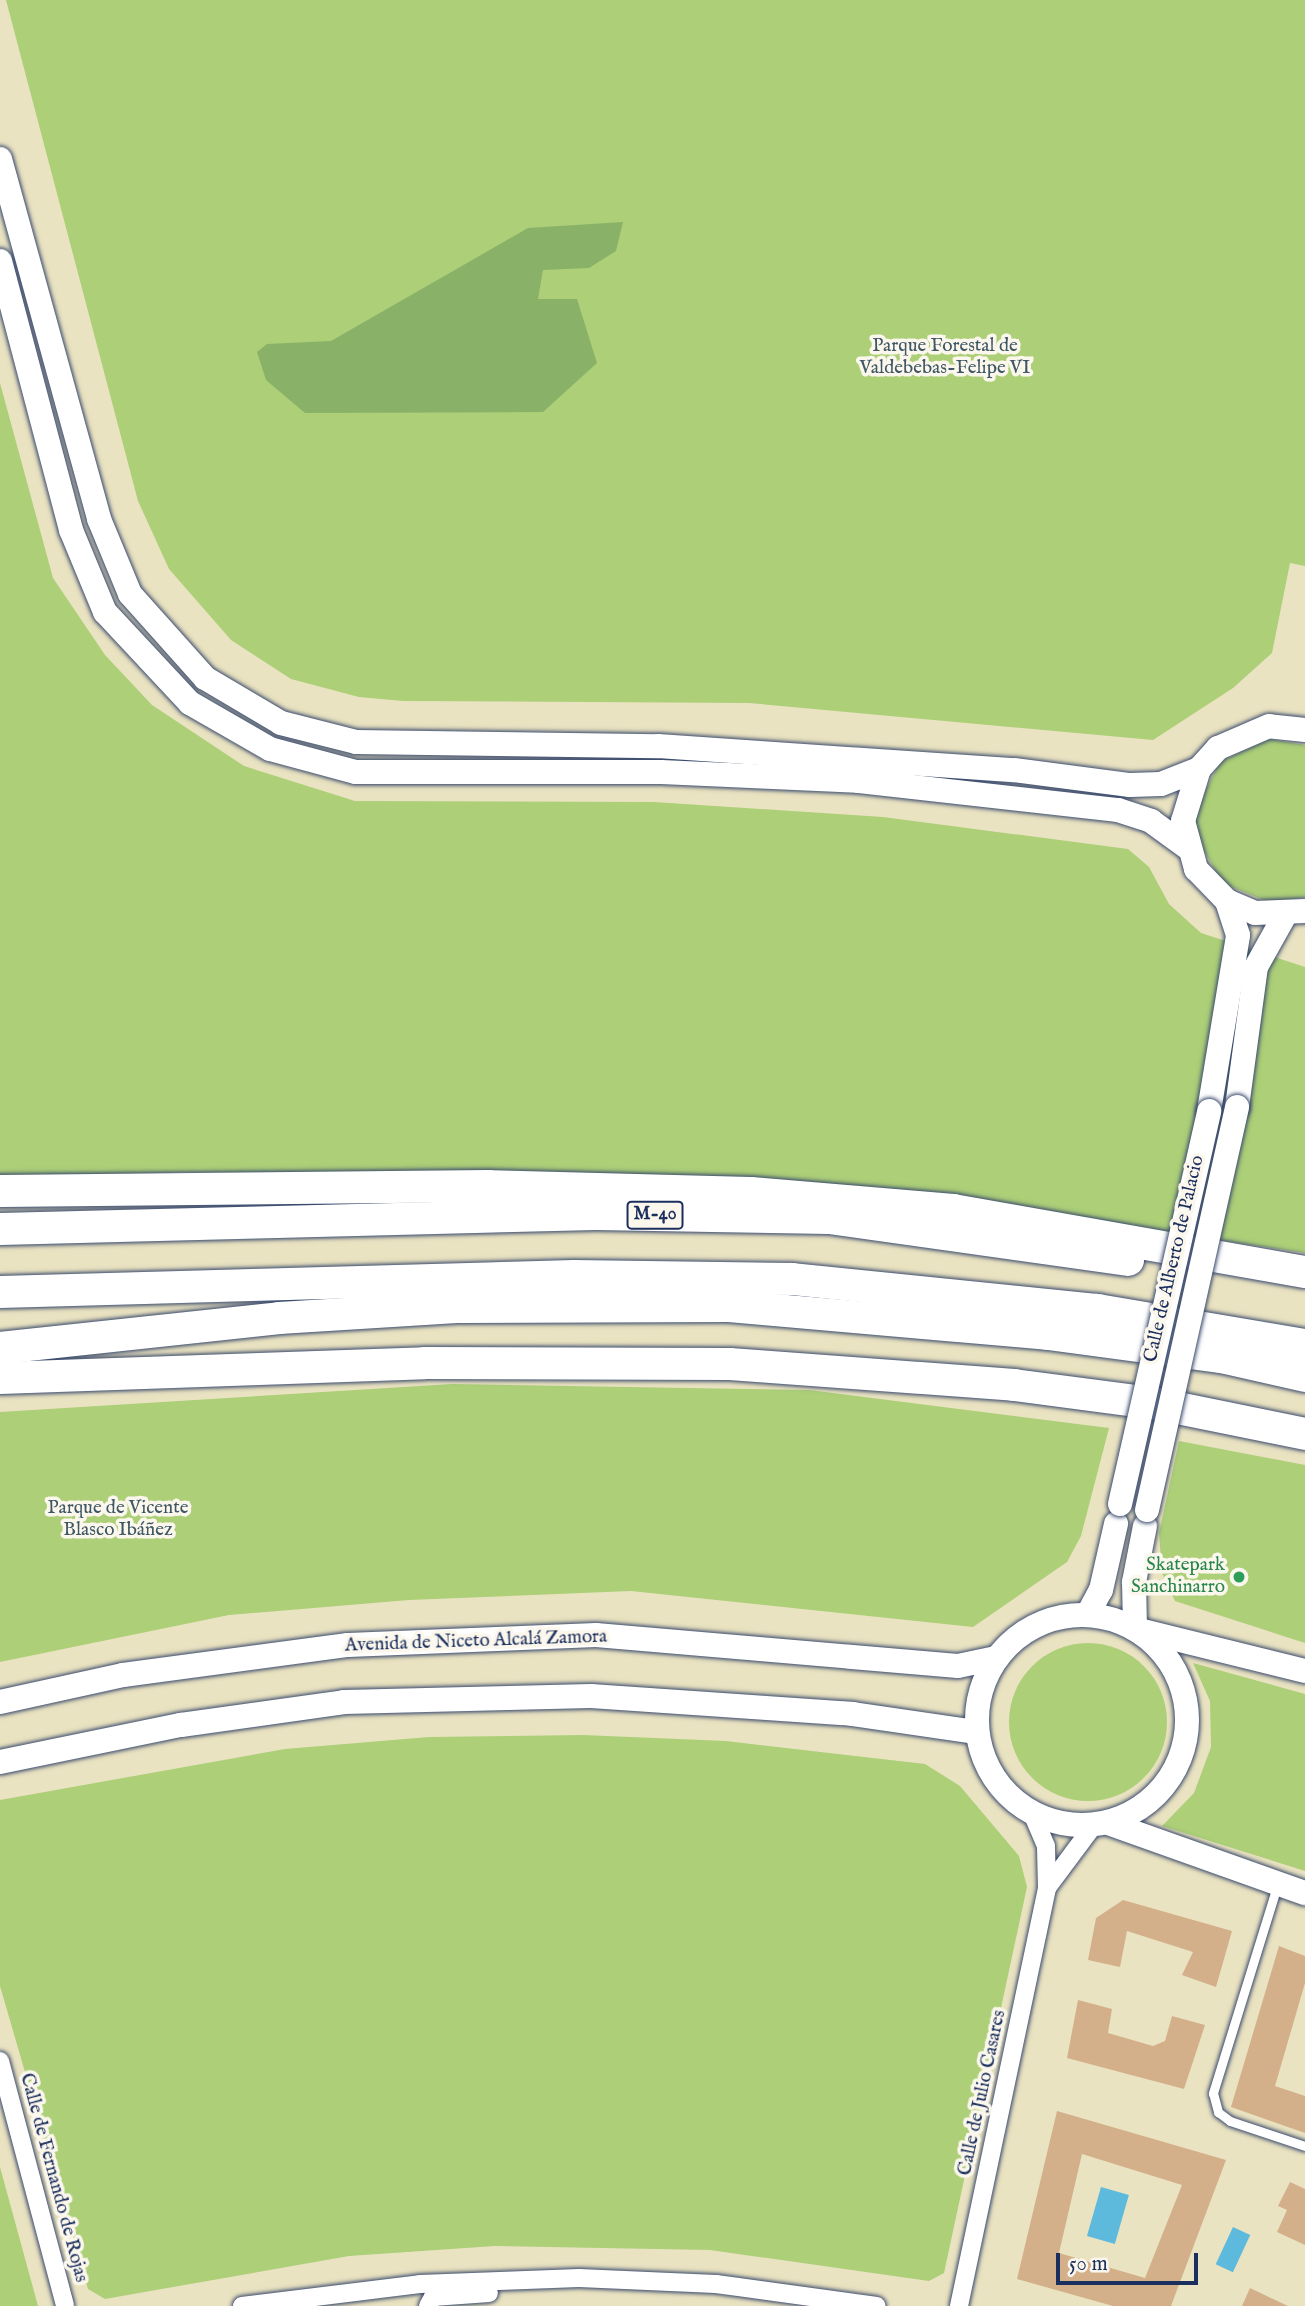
<!DOCTYPE html>
<meta charset="utf-8">
<style>
body{margin:0}
#map{position:relative;width:1305px;height:2306px;overflow:hidden;background:#eae3c1;font-family:"IM FELL English",serif}
div>[style]{position:absolute}
[style*='--x']{left:calc(var(--x)*1px);top:calc(var(--y)*1px);width:calc(var(--w)*1px);rotate:calc(var(--a)*1deg)}
.green>*{inset:0;background:#accf78}
.round{border-radius:50%}
.forest>*{inset:0;background:#89b268}
.water>*{inset:0;background:#5ebadc;transform-origin:0 0}
.building>*{inset:0;background:#d3b08a}
.roads{filter:drop-shadow(0 0 2px #3a4a6d) drop-shadow(0 0 2px #3a4a6d)}
.lane>*{height:9px;margin:-4.5px;padding:0 4.5px;transform-origin:4.5px;border-radius:4.5px;background:#fff}
.street>*{height:18px;margin:-9px;padding:0 9px;transform-origin:9px;border-radius:9px;background:#fff}
.secondary>*{height:24px;margin:-12px;padding:0 12px;transform-origin:12px;border-radius:12px;background:#fff}
.secondary>.ring{margin:-12px;padding:0;box-sizing:content-box;background:none;border:24px solid #fff;border-radius:50%}
.highway>*{height:32px;margin:-16px;padding:0 16px;transform-origin:16px;border-radius:16px;background:#fff}
.bridges{filter:drop-shadow(0 0 2px #3a4a6d) drop-shadow(0 0 2px #3a4a6d)}
.secondary-bridge>*{height:24px;margin:-12px;padding:0 12px;transform-origin:12px;border-radius:12px;background:#fff}
.dots>*{width:19px;height:19px;translate:-50% -50%;box-sizing:border-box;border:4px solid #fbf7ec;border-radius:50%}
span{translate:-50% -50%;white-space:nowrap;text-align:center;line-height:1.15;-webkit-text-stroke:7px #fbf7ec;paint-order:stroke}
.shield-label span{padding:2px 5px;background:#fbf7ec;border:2px solid;border-radius:5px;-webkit-text-stroke-width:0}
.shield-label{font-size:18px;color:#1b2f5e;font-weight:700}
.park-label{font-size:19px;color:#3f5764}
.street-label{font-size:19px;color:#1b2f5e}
.leisure-label{font-size:19px;color:#27864d}
.right{translate:-100% -50%;text-align:right}
.scale{position:absolute;left:1056px;top:2253px;width:142px;height:32px;box-sizing:border-box;border:4px solid #1b2f5e;border-top:0;padding-left:9px;font-size:21px;line-height:24px;white-space:nowrap;color:#1b2f5e;-webkit-text-stroke:5px #fbf7ec;paint-order:stroke}
</style>
<div id="map">
<div class="green">
<i style="clip-path:polygon(6px 0,1305px 0,1305px 566px,1290px 563px,1272px 653px,1233px 688px,1153px 740px,749px 703px,403px 701px,359px 697px,291px 679px,231px 640px,169px 569px,138px 501px)"></i>
<i style="clip-path:polygon(0 383px,53px 578px,105px 655px,152px 705px,244px 766px,355px 801px,654px 802px,883px 817px,1128px 849px,1149px 867px,1169px 904px,1201px 933px,1305px 967px,1305px 1253px,902px 1193px,538px 1173px,182px 1172px,0 1179px)"></i>
<i style="clip-path:polygon(1269px 739px,1305px 745px,1305px 897px,1271px 903px,1222px 883px,1196px 836px,1196px 809px,1220px 762px)"></i>
<i style="clip-path:polygon(452px 1384px,809px 1390px,1109px 1428px,1081px 1536px,1067px 1562px,973px 1627px,631px 1591px,409px 1600px,229px 1615px,0 1662px,0 1412px)"></i>
<i style="clip-path:polygon(1179px 1441px,1305px 1465px,1305px 1643px,1175px 1601px,1162px 1573px,1159px 1533px)"></i>
<i class="round" style="left:1009px;top:1643px;width:158px;height:158px"></i>
<i style="clip-path:polygon(1193px 1663px,1305px 1694px,1305px 1871px,1162px 1826px,1194px 1793px,1211px 1747px,1210px 1701px)"></i>
<i style="clip-path:polygon(583px 1735px,726px 1741px,925px 1764px,960px 1786px,1019px 1856px,1027px 1887px,944px 2273px,929px 2281px,710px 2250px,495px 2246px,349px 2256px,105px 2299px,88px 2289px,0 1986px,0 1800px,285px 1749px,429px 1737px)"></i>
<i style="clip-path:polygon(0 2167px,38px 2306px,0 2306px)"></i>
</div>
<div class="forest">
<i style="clip-path:polygon(623px 222px,616px 251px,589px 268px,543px 270px,538px 299px,577px 299px,597px 363px,543px 412px,305px 413px,266px 380px,257px 352px,267px 344px,331px 341px,528px 228px)"></i>
</div>
<div class="water">
<i style="left:1101px;top:2187px;width:29px;height:51px;rotate:16deg"></i>
<i style="left:1233px;top:2227px;width:19px;height:41px;rotate:25deg"></i>
</div>
<div class="building">
<i style="clip-path:polygon(1123px 1900px,1232px 1931px,1216px 1987px,1182px 1975px,1193px 1952px,1127px 1931px,1120px 1967px,1088px 1960px,1096px 1918px)"></i>
<i style="clip-path:polygon(1279px 1946px,1305px 1956px,1305px 1983px,1275px 2086px,1305px 2096px,1305px 2133px,1231px 2107px)"></i>
<i style="clip-path:polygon(1078px 2000px,1112px 2009px,1108px 2033px,1153px 2046px,1165px 2041px,1172px 2016px,1205px 2025px,1184px 2089px,1067px 2058px)"></i>
<i style="clip-path:polygon(evenodd,1057px 2111px,1226px 2160px,1171px 2306px,1113px 2306px,1017px 2279px,1057px 2111px,1082px 2154px,1182px 2185px,1145px 2278px,1059px 2253px,1082px 2154px)"></i>
<i style="clip-path:polygon(1290px 2182px,1305px 2189px,1305px 2245px,1277px 2232px,1287px 2210px,1278px 2206px)"></i>
<i style="clip-path:polygon(1250px 2288px,1288px 2306px,1242px 2306px)"></i>
</div>
<div class="roads">
<div class="lane">
<i style="--x:1277;--y:1886;--w:217;--a:107.2"></i>
<i style="--x:1213;--y:2093;--w:20;--a:75"></i>
<i style="--x:1218;--y:2112;--w:15;--a:37"></i>
<i style="--x:1230;--y:2121;--w:79;--a:18.4"></i>
</div>
<div class="street">
<i style="--x:1047;--y:1888;--w:79;--a:-53.3"></i>
<i style="--x:0;--y:2061;--w:253;--a:75.1"></i>
<i style="--x:242;--y:2306;--w:179;--a:-7"></i>
<i style="--x:420;--y:2284;--w:159;--a:-2.2"></i>
<i style="--x:579;--y:2278;--w:137;--a:2.5"></i>
<i style="--x:716;--y:2284;--w:162;--a:7.8"></i>
<i style="--x:428;--y:2306;--w:10;--a:-61"></i>
<i style="--x:433;--y:2297;--w:56;--a:-4.1"></i>
<i style="--x:959;--y:2306;--w:427;--a:-78.1"></i>
<i style="--x:1047;--y:1888;--w:42;--a:-91.4"></i>
<i style="--x:1046;--y:1846;--w:36;--a:-113"></i>
</div>
<div class="secondary">
<i style="--x:0;--y:159;--w:373;--a:74.6"></i>
<i style="--x:99;--y:519;--w:81;--a:67.5"></i>
<i style="--x:130;--y:594;--w:113;--a:48.2"></i>
<i style="--x:205;--y:678;--w:88;--a:30.6"></i>
<i style="--x:281;--y:723;--w:77;--a:14.2"></i>
<i style="--x:356;--y:742;--w:302;--a:0.8"></i>
<i style="--x:658;--y:746;--w:357;--a:3.9"></i>
<i style="--x:1014;--y:770;--w:117;--a:7.4"></i>
<i style="--x:1130;--y:785;--w:31;--a:-2"></i>
<i style="--x:1161;--y:784;--w:41;--a:-21.5"></i>
<i style="--x:0;--y:261;--w:278;--a:75.2"></i>
<i style="--x:71;--y:530;--w:89;--a:67.5"></i>
<i style="--x:105;--y:612;--w:125;--a:47"></i>
<i style="--x:190;--y:703;--w:92;--a:29.9"></i>
<i style="--x:270;--y:749;--w:89;--a:15"></i>
<i style="--x:356;--y:772;--w:305;--a:0"></i>
<i style="--x:661;--y:772;--w:198;--a:2.6"></i>
<i style="--x:859;--y:781;--w:261;--a:6.4"></i>
<i style="--x:1118;--y:810;--w:35;--a:18"></i>
<i style="--x:1151;--y:821;--w:46;--a:36.1"></i>
<i style="--x:1305;--y:730;--w:36;--a:-174"></i>
<i style="--x:1269;--y:726;--w:56;--a:156.7"></i>
<i style="--x:1218;--y:748;--w:28;--a:132"></i>
<i style="--x:1199;--y:769;--w:54;--a:107.1"></i>
<i style="--x:1183;--y:821;--w:50;--a:74.8"></i>
<i style="--x:1196;--y:869;--w:45;--a:45.9"></i>
<i style="--x:1227;--y:901;--w:30;--a:23"></i>
<i style="--x:1255;--y:913;--w:50;--a:-2.3"></i>
<i style="--x:1237;--y:1107;--w:141;--a:-82.3"></i>
<i style="--x:1256;--y:967;--w:60;--a:-60.9"></i>
<i style="--x:1209;--y:1111;--w:178;--a:-80.6"></i>
<i style="--x:1238;--y:935;--w:36;--a:-108"></i>
<i style="--x:1088;--y:1614;--w:27;--a:-62"></i>
<i style="--x:1101;--y:1590;--w:68;--a:-77.2"></i>
<i class="ring" style="left:977px;top:1615px;width:186px;height:186px"></i>
<i style="--x:1135;--y:1628;--w:46;--a:-91.2"></i>
<i style="--x:1134;--y:1582;--w:57;--a:-78.9"></i>
<i style="--x:1139;--y:1630;--w:171;--a:13.9"></i>
<i style="--x:0;--y:1702;--w:126;--a:-12.4"></i>
<i style="--x:123;--y:1675;--w:227;--a:-7.6"></i>
<i style="--x:348;--y:1645;--w:248;--a:-2.3"></i>
<i style="--x:596;--y:1635;--w:363;--a:4.9"></i>
<i style="--x:958;--y:1666;--w:40;--a:-12"></i>
<i style="--x:0;--y:1762;--w:185;--a:-11.6"></i>
<i style="--x:181;--y:1725;--w:165;--a:-8"></i>
<i style="--x:344;--y:1702;--w:247;--a:-1.4"></i>
<i style="--x:591;--y:1696;--w:263;--a:3.9"></i>
<i style="--x:853;--y:1714;--w:125;--a:8.3"></i>
<i style="--x:1108;--y:1823;--w:209;--a:19.6"></i>
</div>
<div class="highway">
<i style="--x:0;--y:1191;--w:488;--a:-0.6"></i>
<i style="--x:488;--y:1186;--w:263;--a:1.5"></i>
<i style="--x:751;--y:1193;--w:203;--a:4.8"></i>
<i style="--x:953;--y:1210;--w:357;--a:10"></i>
<i style="--x:0;--y:1229;--w:596;--a:-1.44"></i>
<i style="--x:596;--y:1214;--w:233;--a:1"></i>
<i style="--x:829;--y:1218;--w:302;--a:8"></i>
<i style="--x:0;--y:1292;--w:574;--a:-1.6"></i>
<i style="--x:574;--y:1276;--w:218;--a:0.8"></i>
<i style="--x:792;--y:1279;--w:307;--a:5.8"></i>
<i style="--x:1097;--y:1310;--w:211;--a:9.6"></i>
<i style="--x:0;--y:1348;--w:281;--a:-6.1"></i>
<i style="--x:279;--y:1318;--w:182;--a:-3.5"></i>
<i style="--x:461;--y:1307;--w:268;--a:-0.2"></i>
<i style="--x:729;--y:1306;--w:320;--a:5"></i>
<i style="--x:1048;--y:1334;--w:175;--a:7.6"></i>
<i style="--x:1221;--y:1357;--w:86;--a:12.7"></i>
<i style="--x:0;--y:1378;--w:425;--a:-2"></i>
<i style="--x:425;--y:1363;--w:305;--a:0.2"></i>
<i style="--x:730;--y:1364;--w:285;--a:4.2"></i>
<i style="--x:1014;--y:1385;--w:145;--a:7.5"></i>
<i style="--x:1158;--y:1404;--w:150;--a:11.5"></i>
</div>
</div>
<div class="bridges">
<div class="secondary-bridge">
<i style="--x:1120;--y:1504;--w:403;--a:-77.2"></i>
<i style="--x:1147;--y:1510;--w:413;--a:-77.4"></i>
</div>
</div>
<div class="dots">
<i style="left:1239px;top:1577px;background:#2e9e5b"></i>
</div>
<div class="shield-label">
<span style="left:655px;top:1215px">M-40</span>
</div>
<div class="park-label">
<span style="left:945px;top:358px">Parque Forestal de<br>Valdebebas-Felipe VI</span>
<span style="left:118px;top:1520px">Parque de Vicente<br>Blasco Ibáñez</span>
</div>
<div class="street-label">
<span style="left:1175px;top:1259px;rotate:-77deg">Calle de Alberto de Palacio</span>
<span style="left:476px;top:1642px;rotate:-2deg">Avenida de Niceto Alcalá Zamora</span>
<span style="left:983px;top:2093px;rotate:-78deg">Calle de Julio Casares</span>
<span style="left:53px;top:2178px;rotate:75deg">Calle de Fernando de Rojas</span>
</div>
<div class="leisure-label">
<span class="right" style="left:1225px;top:1577px">Skatepark<br>Sanchinarro</span>
</div>
<div class="scale">50 m</div>
</div>
